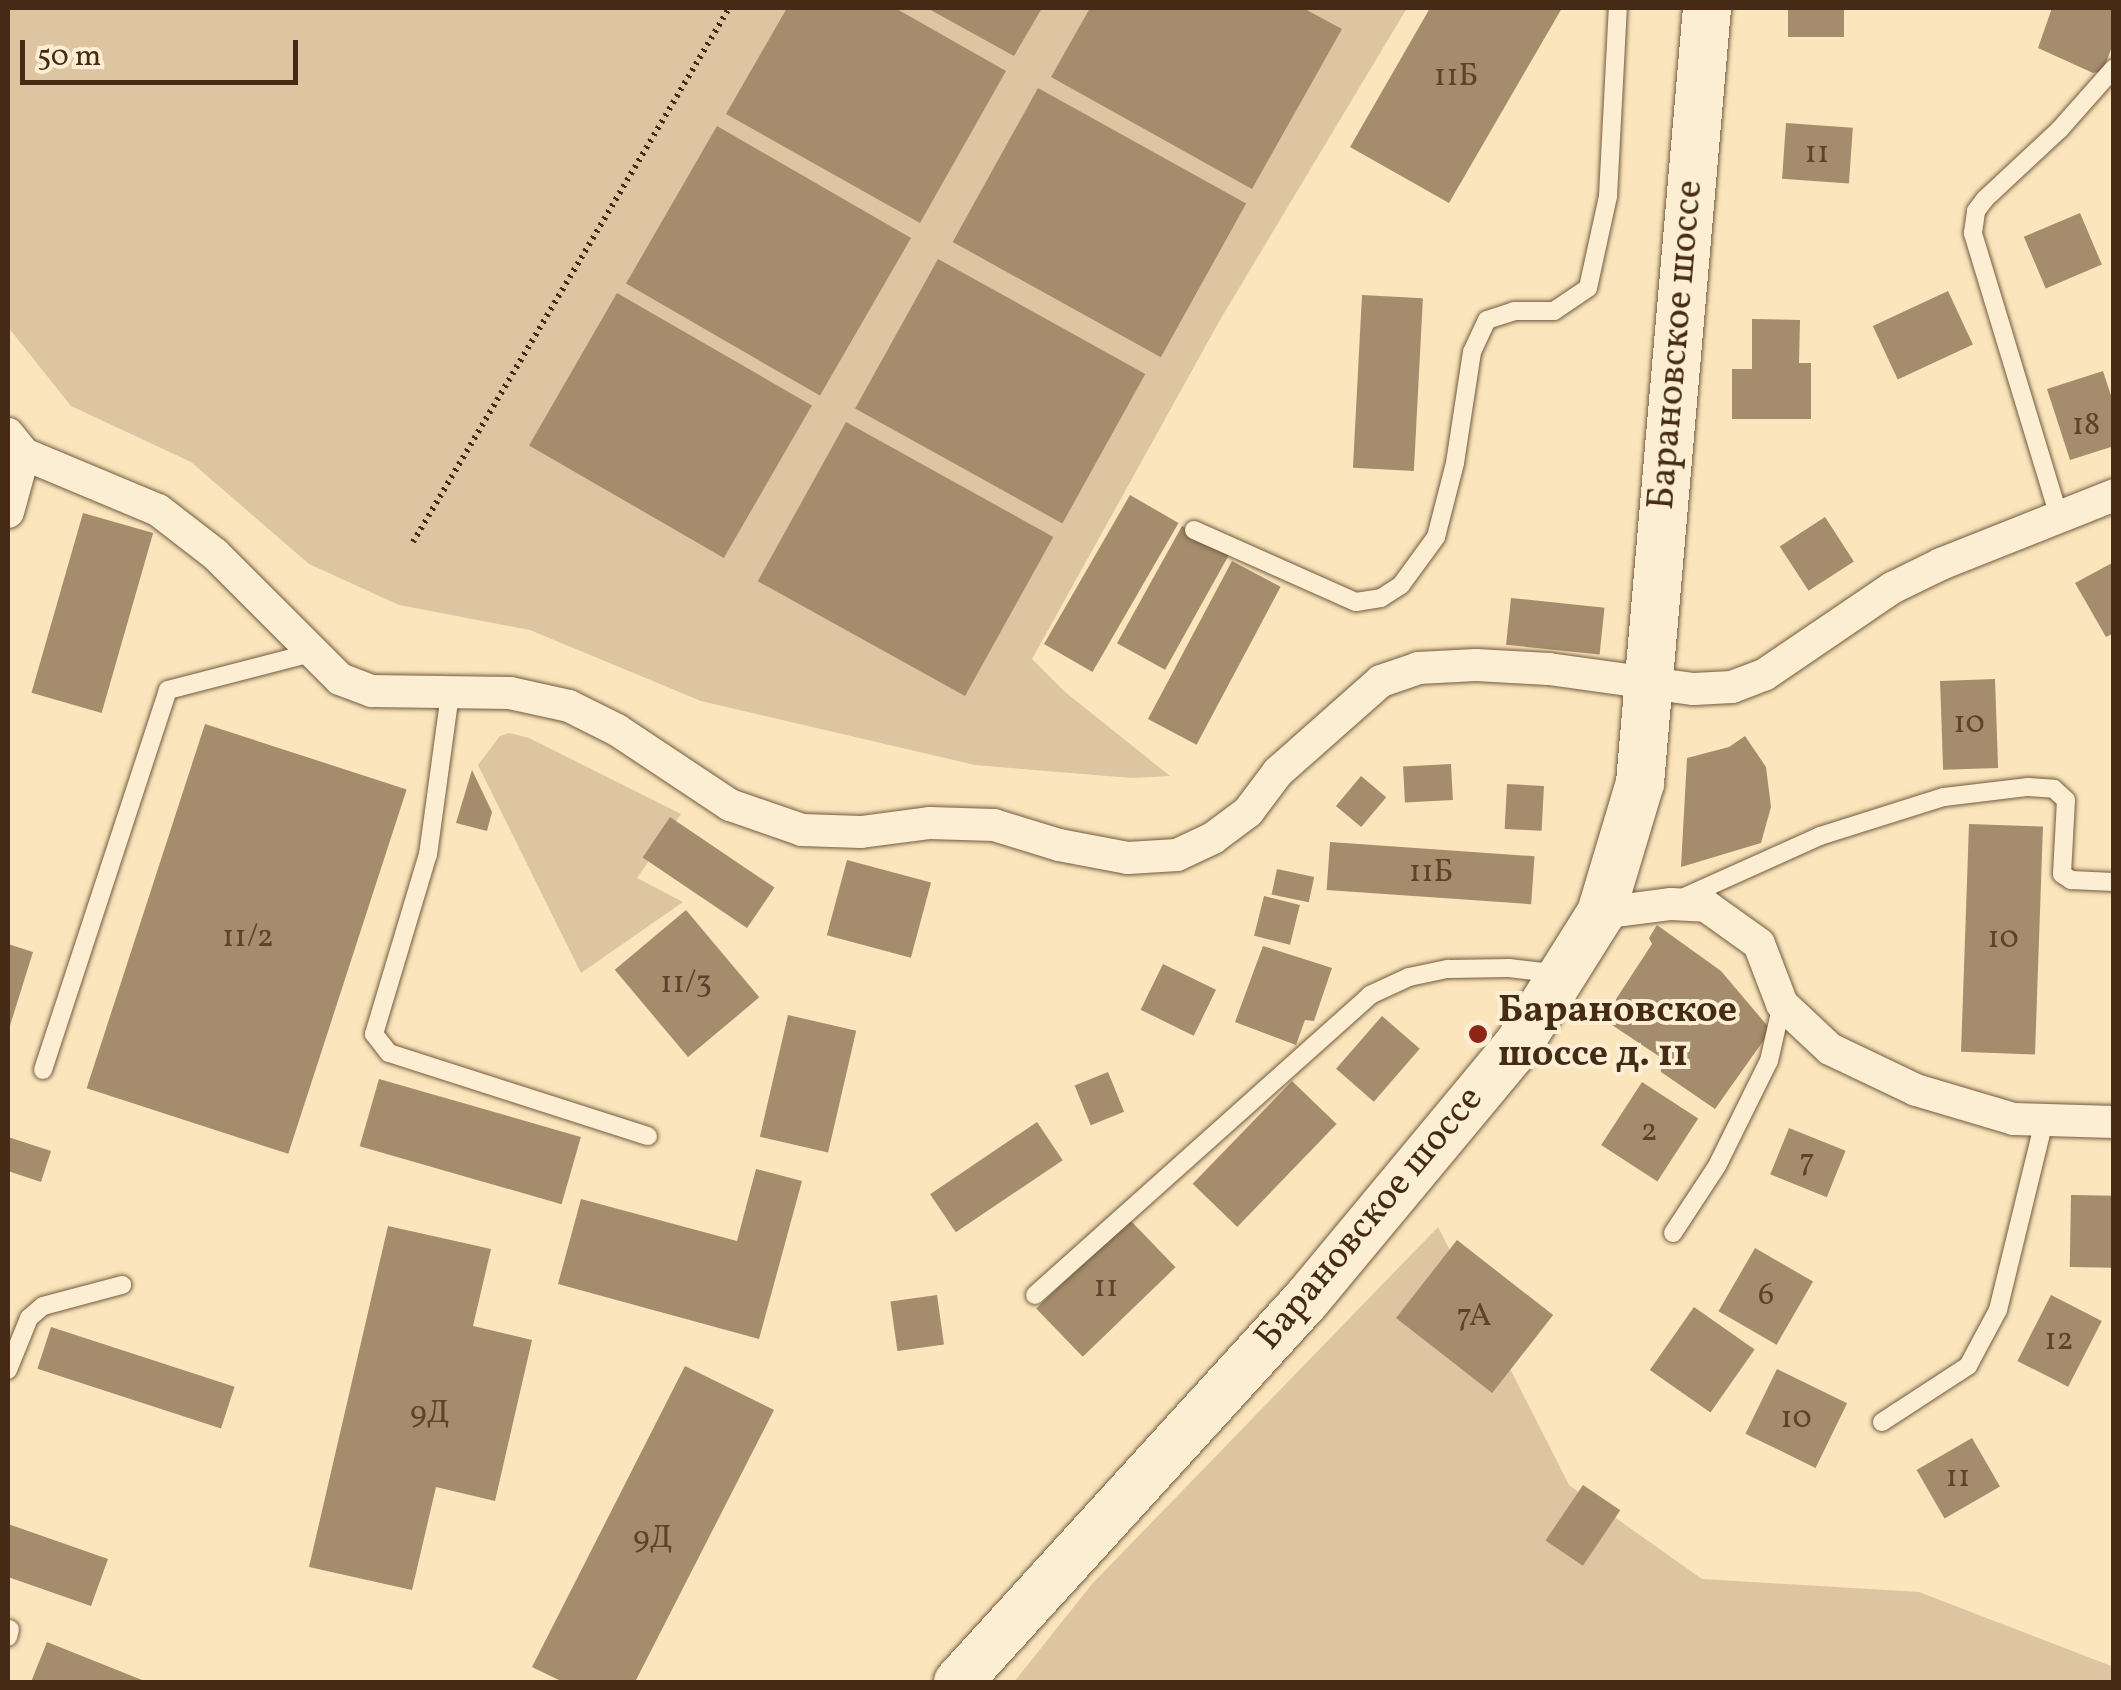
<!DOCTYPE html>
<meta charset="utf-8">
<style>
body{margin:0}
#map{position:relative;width:2121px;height:1690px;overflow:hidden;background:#fbe5bc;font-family:Vollkorn,serif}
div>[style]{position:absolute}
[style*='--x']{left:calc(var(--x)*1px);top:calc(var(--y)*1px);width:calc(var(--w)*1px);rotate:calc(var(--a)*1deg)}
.green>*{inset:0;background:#dcc5a0}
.building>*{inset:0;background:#a48c6c;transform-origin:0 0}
.path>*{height:6px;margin-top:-3px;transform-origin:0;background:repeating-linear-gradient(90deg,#452b15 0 2.5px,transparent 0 7.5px)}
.roads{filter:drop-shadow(0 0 2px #725a3f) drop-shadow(0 0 2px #725a3f)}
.lane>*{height:18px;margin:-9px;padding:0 9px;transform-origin:9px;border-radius:9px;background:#fceed3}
.street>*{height:32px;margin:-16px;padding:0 16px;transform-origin:16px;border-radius:16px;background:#fceed3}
.secondary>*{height:48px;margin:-24px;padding:0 24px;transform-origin:24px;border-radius:24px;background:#fceed3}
.dots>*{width:28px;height:28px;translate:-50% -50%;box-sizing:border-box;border:5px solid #fceed3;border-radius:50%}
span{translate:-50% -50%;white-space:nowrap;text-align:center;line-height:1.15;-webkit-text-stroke:8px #fceed3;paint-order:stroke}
.number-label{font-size:32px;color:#5d432b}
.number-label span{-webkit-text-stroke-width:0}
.street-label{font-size:38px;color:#452b15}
.poi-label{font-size:38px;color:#452b15;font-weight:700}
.left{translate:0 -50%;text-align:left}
.frame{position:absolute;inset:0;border:10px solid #452b15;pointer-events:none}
.scale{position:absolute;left:20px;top:40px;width:278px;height:45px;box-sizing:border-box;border:5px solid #452b15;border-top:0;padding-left:12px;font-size:30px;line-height:35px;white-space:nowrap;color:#452b15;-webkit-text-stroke:8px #fceed3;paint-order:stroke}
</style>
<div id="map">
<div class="green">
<i style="clip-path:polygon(8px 8px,1407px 8px,1220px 320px,1032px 659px,1065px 692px,1170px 776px,1132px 778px,975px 765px,701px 701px,530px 630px,399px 605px,309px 564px,191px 462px,71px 406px,8px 327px)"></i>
<i style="clip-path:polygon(509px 733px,529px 738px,681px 814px,637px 878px,683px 902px,581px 973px,478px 765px,500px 736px)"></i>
<i style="clip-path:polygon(1438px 1227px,1569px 1485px,1702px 1579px,1919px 1592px,2114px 1667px,2113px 1682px,1014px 1682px,1092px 1584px)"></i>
</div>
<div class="building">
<i style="clip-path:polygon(787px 8px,895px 8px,1006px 71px,920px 223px,726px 114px)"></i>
<i style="clip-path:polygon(927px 8px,1042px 8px,1014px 56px)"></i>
<i style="clip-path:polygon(1090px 8px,1303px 8px,1342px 29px,1252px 189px,1051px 77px)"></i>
<i style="clip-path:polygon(1430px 8px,1562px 8px,1449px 203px,1350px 147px)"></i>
<i style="left:1788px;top:8px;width:56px;height:29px"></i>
<i style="clip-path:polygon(2052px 8px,2114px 8px,2114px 41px,2103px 71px,2093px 73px,2038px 48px)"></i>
<i style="left:1038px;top:88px;width:238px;height:176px;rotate:29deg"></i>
<i style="left:1786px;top:123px;width:67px;height:56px;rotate:4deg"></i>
<i style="left:717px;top:126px;width:224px;height:182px;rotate:30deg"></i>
<i style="left:2080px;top:213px;width:56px;height:61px;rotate:67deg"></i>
<i style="left:938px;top:259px;width:237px;height:171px;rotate:29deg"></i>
<i style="left:1948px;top:291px;width:59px;height:83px;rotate:65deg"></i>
<i style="left:617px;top:293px;width:225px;height:176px;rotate:30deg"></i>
<i style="left:1362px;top:295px;width:61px;height:173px;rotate:3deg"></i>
<i style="clip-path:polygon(1752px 319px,1800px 320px,1799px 363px,1811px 363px,1811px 419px,1732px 419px,1732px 369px,1752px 369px)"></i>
<i style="clip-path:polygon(2103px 371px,2114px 405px,2114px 446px,2070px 460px,2047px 389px)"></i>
<i style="left:846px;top:422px;width:237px;height:182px;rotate:29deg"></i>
<i style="left:1130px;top:495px;width:56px;height:172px;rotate:30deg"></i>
<i style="left:83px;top:513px;width:73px;height:187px;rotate:16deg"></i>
<i style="left:1825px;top:517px;width:53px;height:54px;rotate:57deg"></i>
<i style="left:1182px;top:526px;width:55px;height:134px;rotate:29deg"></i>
<i style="left:1232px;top:561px;width:55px;height:179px;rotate:28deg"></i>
<i style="clip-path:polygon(2114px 562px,2114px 633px,2106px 637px,2075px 583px)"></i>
<i style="left:1511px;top:598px;width:94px;height:47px;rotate:6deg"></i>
<i style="left:1995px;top:679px;width:89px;height:55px;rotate:88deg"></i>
<i style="left:205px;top:724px;width:212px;height:383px;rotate:18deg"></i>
<i style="clip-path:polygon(1745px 736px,1766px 767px,1771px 807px,1761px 843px,1681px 867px,1687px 758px,1729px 747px)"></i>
<i style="left:1451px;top:764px;width:36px;height:48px;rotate:87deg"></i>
<i style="clip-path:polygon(472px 770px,492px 812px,487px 831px,456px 823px)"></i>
<i style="left:1361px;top:776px;width:33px;height:39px;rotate:40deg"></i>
<i style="left:1507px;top:784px;width:37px;height:45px;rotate:3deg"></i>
<i style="left:670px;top:817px;width:126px;height:49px;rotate:34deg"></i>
<i style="left:1969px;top:824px;width:74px;height:228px;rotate:2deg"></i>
<i style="left:1330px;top:842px;width:205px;height:48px;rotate:4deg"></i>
<i style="left:847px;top:860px;width:87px;height:78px;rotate:15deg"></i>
<i style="left:1277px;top:869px;width:38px;height:26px;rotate:12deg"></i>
<i style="left:1264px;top:896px;width:37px;height:41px;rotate:14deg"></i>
<i style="left:686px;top:910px;width:114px;height:93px;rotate:50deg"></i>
<i style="clip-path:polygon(1657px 925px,1721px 971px,1771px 1030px,1715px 1109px,1661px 1072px,1660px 1057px,1603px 1019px,1652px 944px,1649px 938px)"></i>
<i style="clip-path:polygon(8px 944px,33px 952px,8px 1032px)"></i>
<i style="clip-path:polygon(1263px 946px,1332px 968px,1314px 1021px,1305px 1020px,1296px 1045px,1235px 1022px)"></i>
<i style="left:1163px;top:964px;width:59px;height:51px;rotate:26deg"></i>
<i style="left:788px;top:1015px;width:70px;height:125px;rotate:13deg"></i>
<i style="left:1382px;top:1016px;width:50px;height:70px;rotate:41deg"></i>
<i style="left:1108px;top:1072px;width:43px;height:36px;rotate:68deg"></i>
<i style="left:379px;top:1079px;width:210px;height:70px;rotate:16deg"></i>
<i style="left:1292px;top:1081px;width:62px;height:143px;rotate:44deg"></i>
<i style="left:1642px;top:1082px;width:67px;height:75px;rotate:33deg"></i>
<i style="left:1037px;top:1122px;width:46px;height:129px;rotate:56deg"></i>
<i style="left:1789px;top:1128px;width:61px;height:50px;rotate:22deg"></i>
<i style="clip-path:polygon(8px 1137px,51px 1151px,41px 1182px,8px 1171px)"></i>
<i style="clip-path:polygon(756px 1169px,802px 1181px,759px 1339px,558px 1284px,581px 1199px,737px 1241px)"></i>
<i style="left:2071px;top:1195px;width:43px;height:72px;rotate:1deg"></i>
<i style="left:1129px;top:1219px;width:67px;height:129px;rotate:46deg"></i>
<i style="clip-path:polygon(388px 1226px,491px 1249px,473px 1326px,532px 1340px,495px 1501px,436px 1487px,412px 1590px,309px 1567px)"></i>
<i style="left:1457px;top:1240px;width:122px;height:99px;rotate:38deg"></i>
<i style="left:1755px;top:1248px;width:67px;height:73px;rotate:30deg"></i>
<i style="left:937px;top:1295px;width:50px;height:47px;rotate:82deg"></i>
<i style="left:2051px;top:1295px;width:57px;height:74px;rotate:27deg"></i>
<i style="left:1694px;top:1307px;width:74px;height:77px;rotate:35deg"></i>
<i style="left:51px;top:1327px;width:193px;height:44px;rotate:18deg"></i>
<i style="clip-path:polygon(685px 1366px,774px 1410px,635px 1682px,563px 1682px,532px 1667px)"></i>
<i style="left:1777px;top:1369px;width:78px;height:72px;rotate:26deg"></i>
<i style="left:1972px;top:1438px;width:56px;height:64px;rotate:60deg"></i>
<i style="left:1583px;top:1485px;width:45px;height:67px;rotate:34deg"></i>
<i style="clip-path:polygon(8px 1524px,108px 1559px,91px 1606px,8px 1577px)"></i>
<i style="clip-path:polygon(47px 1642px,147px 1682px,31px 1682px)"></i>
</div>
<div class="path">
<i style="--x:413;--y:542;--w:620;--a:-59.38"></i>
</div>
<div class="roads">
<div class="lane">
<i style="--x:2060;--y:520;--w:300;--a:-106.9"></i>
<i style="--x:1973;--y:233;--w:22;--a:-82"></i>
<i style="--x:1976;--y:211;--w:15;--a:-53"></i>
<i style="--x:1985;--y:199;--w:103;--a:-43"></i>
<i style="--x:2060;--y:129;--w:81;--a:-48.5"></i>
<i style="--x:1194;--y:530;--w:177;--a:24"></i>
<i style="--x:1356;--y:602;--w:25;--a:-9"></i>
<i style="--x:1381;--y:598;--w:24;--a:-33"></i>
<i style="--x:1401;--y:585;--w:59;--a:-53.9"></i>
<i style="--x:1436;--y:537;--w:76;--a:-75.6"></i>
<i style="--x:1455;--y:463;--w:112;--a:-81.3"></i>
<i style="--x:1472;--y:352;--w:35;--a:-65"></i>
<i style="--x:1487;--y:320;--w:28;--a:-18"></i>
<i style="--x:1514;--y:311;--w:40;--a:0"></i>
<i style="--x:1554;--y:311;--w:41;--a:-34.1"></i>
<i style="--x:1588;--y:288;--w:94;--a:-77.7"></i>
<i style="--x:1608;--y:196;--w:188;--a:-87"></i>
<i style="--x:450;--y:694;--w:162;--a:97.8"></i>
<i style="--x:428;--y:854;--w:188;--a:106.7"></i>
<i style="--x:374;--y:1034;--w:24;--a:52"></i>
<i style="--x:389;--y:1053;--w:272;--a:17.8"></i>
<i style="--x:1680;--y:899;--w:154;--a:-24.2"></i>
<i style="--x:1820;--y:836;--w:130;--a:-17.5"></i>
<i style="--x:1944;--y:797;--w:85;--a:-6.8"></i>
<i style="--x:2028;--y:787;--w:26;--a:4"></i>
<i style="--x:2054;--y:789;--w:16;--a:43"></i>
<i style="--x:2066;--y:800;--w:74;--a:93.1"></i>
<i style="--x:2062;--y:874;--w:11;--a:34"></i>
<i style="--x:2071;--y:880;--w:43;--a:2.7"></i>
<i style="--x:43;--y:1070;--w:400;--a:-71.8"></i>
<i style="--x:168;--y:690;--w:148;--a:-14.5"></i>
<i style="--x:1673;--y:1233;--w:80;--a:-56.7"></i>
<i style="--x:1717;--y:1166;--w:117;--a:-63.7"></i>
<i style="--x:1769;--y:1061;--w:58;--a:-77.2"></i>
<i style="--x:1035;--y:1295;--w:450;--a:-41.8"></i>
<i style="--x:1370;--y:995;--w:43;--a:-24.8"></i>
<i style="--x:1409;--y:977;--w:40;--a:-12"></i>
<i style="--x:1448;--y:969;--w:61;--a:-0.9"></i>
<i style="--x:1509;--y:968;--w:51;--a:6.7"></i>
<i style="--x:8;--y:1370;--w:56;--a:-68"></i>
<i style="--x:29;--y:1318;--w:18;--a:-41"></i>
<i style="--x:43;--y:1306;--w:82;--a:-14.9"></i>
<i style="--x:1882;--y:1422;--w:103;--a:-33.1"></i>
<i style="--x:1968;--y:1366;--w:64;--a:-61.8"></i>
<i style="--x:1998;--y:1310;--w:194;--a:-76.3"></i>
<i style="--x:8;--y:1637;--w:8;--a:-76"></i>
</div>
<div class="street">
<i style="--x:8;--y:434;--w:26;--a:51"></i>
<i style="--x:24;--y:454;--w:145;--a:22.7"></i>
<i style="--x:158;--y:510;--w:72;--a:37.7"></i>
<i style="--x:215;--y:554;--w:177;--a:45"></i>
<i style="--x:340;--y:679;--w:34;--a:21"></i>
<i style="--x:372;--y:691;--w:138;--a:0.8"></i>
<i style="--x:510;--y:693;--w:60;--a:12.4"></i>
<i style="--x:569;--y:706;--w:54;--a:26.6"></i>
<i style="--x:617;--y:730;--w:136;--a:33.6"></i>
<i style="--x:730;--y:805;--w:76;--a:19.1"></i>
<i style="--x:802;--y:830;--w:59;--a:1.9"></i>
<i style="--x:861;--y:832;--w:70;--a:-7.4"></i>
<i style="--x:930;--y:823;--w:64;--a:1.8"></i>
<i style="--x:994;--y:825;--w:68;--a:17.1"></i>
<i style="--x:1059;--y:845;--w:70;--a:10.7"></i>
<i style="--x:1128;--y:858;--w:49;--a:-3.5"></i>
<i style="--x:1177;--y:855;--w:40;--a:-25"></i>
<i style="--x:1213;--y:838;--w:44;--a:-36.6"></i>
<i style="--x:1248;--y:812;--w:50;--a:-53.1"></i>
<i style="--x:1278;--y:772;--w:137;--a:-41.5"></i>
<i style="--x:1381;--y:681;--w:39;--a:-19"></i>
<i style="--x:1418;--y:668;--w:58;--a:-3"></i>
<i style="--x:1476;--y:665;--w:73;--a:3.1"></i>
<i style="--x:1549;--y:669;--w:146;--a:7.9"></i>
<i style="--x:1694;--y:689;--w:38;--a:-3"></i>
<i style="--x:1732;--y:687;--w:34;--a:-21"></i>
<i style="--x:1764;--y:675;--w:155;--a:-34.2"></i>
<i style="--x:1892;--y:588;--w:55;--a:-26.1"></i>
<i style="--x:1941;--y:564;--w:186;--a:-21.7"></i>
<i style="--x:8;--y:512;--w:60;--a:-74.6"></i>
<i style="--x:1601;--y:913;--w:71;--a:-7.3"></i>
<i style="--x:1671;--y:904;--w:35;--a:3"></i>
<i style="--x:1706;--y:906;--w:65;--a:35.6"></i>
<i style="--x:1759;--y:944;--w:64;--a:69"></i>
<i style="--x:1782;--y:1004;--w:66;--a:43.2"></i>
<i style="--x:1830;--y:1049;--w:95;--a:25.5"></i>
<i style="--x:1916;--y:1090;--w:102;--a:16.5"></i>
<i style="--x:2014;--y:1119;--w:100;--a:1.7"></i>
</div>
<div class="secondary">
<i style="--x:958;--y:1682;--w:518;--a:-47.66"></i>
<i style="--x:1307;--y:1299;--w:334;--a:-50.3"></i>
<i style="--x:1520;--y:1042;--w:152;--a:-57.9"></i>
<i style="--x:1601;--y:913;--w:136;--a:-73.3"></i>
<i style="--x:1640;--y:783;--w:778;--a:-85.06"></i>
</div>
</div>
<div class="dots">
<i style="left:1478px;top:1034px;background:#8f2418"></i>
</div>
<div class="number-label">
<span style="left:1456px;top:77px">11Б</span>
<span style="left:1817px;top:154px">11</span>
<span style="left:2086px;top:426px">18</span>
<span style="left:1969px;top:724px">10</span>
<span style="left:1431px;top:873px">11Б</span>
<span style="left:248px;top:938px">11/2</span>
<span style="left:2003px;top:939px">10</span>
<span style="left:686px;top:984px">11/3</span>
<span style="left:1649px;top:1132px">2</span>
<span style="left:1807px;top:1162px">7</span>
<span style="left:1106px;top:1288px">11</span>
<span style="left:1766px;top:1296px">6</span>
<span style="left:1474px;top:1317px">7А</span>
<span style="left:2059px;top:1341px">12</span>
<span style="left:430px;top:1414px">9Д</span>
<span style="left:1796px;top:1419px">10</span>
<span style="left:1958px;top:1478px">11</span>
<span style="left:653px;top:1539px">9Д</span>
</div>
<div class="street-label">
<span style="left:1677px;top:345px;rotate:-85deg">Барановское шоссе</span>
<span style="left:1370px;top:1219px;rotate:-50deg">Барановское шоссе</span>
</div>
<div class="poi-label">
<span class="left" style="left:1498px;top:1034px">Барановское<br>шоссе д. 11</span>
</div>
<div class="frame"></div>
<div class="scale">50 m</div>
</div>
